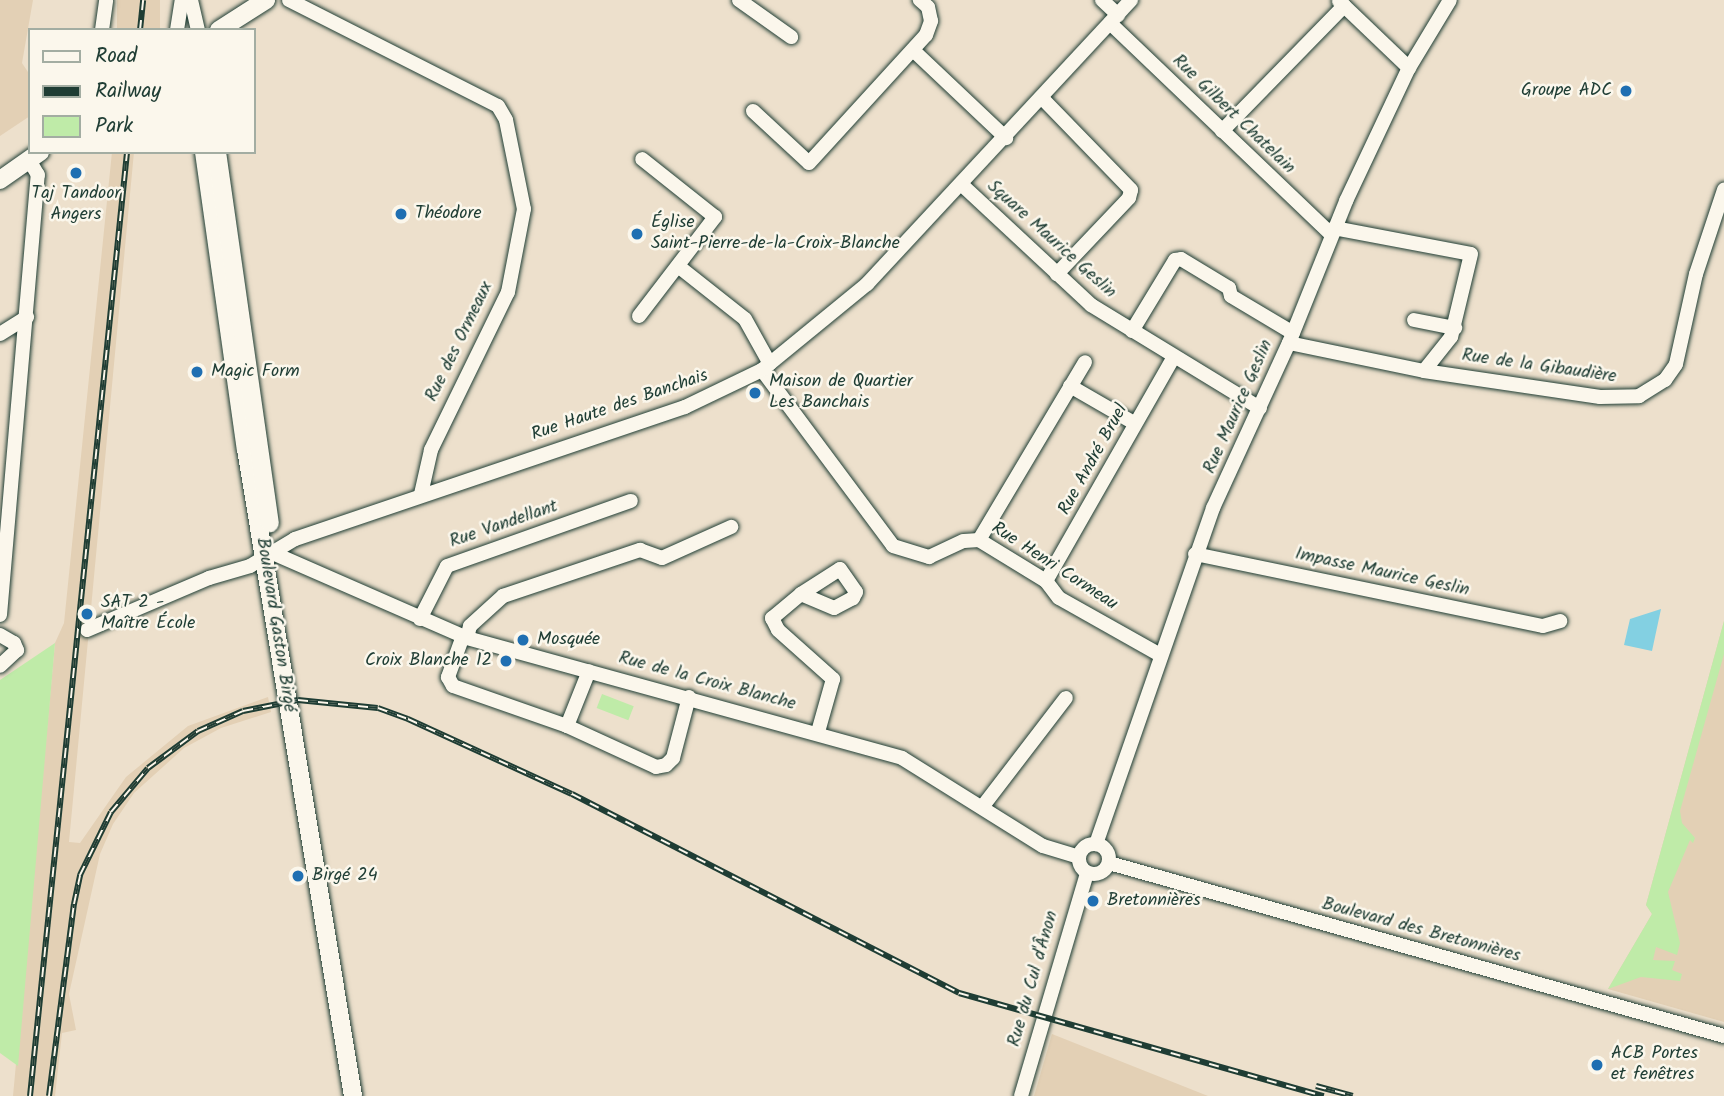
<!DOCTYPE html>
<meta charset="utf-8">
<style>
body{margin:0}
#map{position:relative;width:1724px;height:1096px;overflow:hidden;background:#ede0cc;font-family:Kalam,sans-serif}
div>[style]{position:absolute}
[style*='--x']{left:calc(var(--x)*1px);top:calc(var(--y)*1px);width:calc(var(--w)*1px);rotate:calc(var(--a)*1deg)}
.built>*{inset:0;background:#e3d0b5;transform-origin:0 0}
.green>*{inset:0;background:#bfeba8;transform-origin:0 0}
.water>*{inset:0;background:#83d0e2}
.roads{filter:drop-shadow(0 0 2px #1f3d34) drop-shadow(0 0 2px #1f3d34)}
.minor>*{height:14px;margin:-7px;padding:0 7px;transform-origin:7px;border-radius:7px;background:#fbf7ec}
.minor>.ring{margin:-7px;padding:0;box-sizing:content-box;background:none;border:14px solid #fbf7ec;border-radius:50%}
.major>*{height:18px;margin:-9px;padding:0 9px;transform-origin:9px;border-radius:9px;background:#fbf7ec}
.rail>*{height:6px;margin-top:-3px;transform-origin:0;background:repeating-linear-gradient(90deg,#fbf7ec 0 10px,#1f3d34 0 20px);box-sizing:border-box;border-block:2px solid #1f3d34}
.dots>*{width:19px;height:19px;translate:-50% -50%;box-sizing:border-box;border:4px solid #fbf7ec;border-radius:50%}
span{translate:-50% -50%;white-space:nowrap;text-align:center;line-height:1.15;-webkit-text-stroke:5px #fbf7ec;paint-order:stroke}
.poi-label{font-size:18px;color:#1f3d34}
.right{translate:-100% -50%;text-align:right}
.left{translate:0 -50%;text-align:left}
.street-label{font-size:18px;color:#1f3d34}
.legend{position:absolute;left:28px;top:28px;width:228px;height:126px;box-sizing:border-box;background:#fbf7ec;border:2px solid #a3ada2;margin:0;padding:9px 12px;list-style:none;font-size:21px;color:#1f3d34}
.legend li{display:flex;align-items:center;gap:14px;height:35px}
.legend b{width:35px;border:2px solid #a3ada2}
</style>
<div id="map">
<div class="built">
<i style="clip-path:polygon(0 0,33px 0,22px 63px,30px 75px,30px 116px,0 136px)"></i>
<i style="left:117px;top:0;width:43px;height:30px"></i>
<i style="clip-path:polygon(112px 152px,134px 152px,69px 842px,80px 843px,126px 777px,188px 726px,268px 697px,271px 712px,221px 728px,184px 748px,134px 793px,113px 824px,100px 854px,69px 994px,76px 1030px,62px 1033px,55px 1096px,13px 1096px,55px 643px,64px 623px)"></i>
<i style="clip-path:polygon(1724px 621px,1724px 1022px,1608px 989px,1652px 914px,1646px 905px)"></i>
<i style="clip-path:polygon(1052px 1034px,1208px 1096px,1034px 1096px)"></i>
</div>
<div class="green">
<i style="clip-path:polygon(1724px 621px,1724px 654px,1680px 811px,1682px 823px,1695px 838px,1693px 843px,1690px 840px,1668px 892px,1680px 943px,1677px 955px,1656px 947px,1653px 960px,1675px 961px,1672px 970px,1682px 974px,1680px 981px,1641px 977px,1608px 989px,1652px 914px,1646px 905px)"></i>
<i style="clip-path:polygon(55px 643px,18px 1066px,0 1053px,0 680px)"></i>
<i style="left:602px;top:694px;width:34px;height:15px;rotate:21deg"></i>
</div>
<div class="water">
<i style="clip-path:polygon(1661px 609px,1652px 651px,1624px 645px,1630px 619px)"></i>
</div>
<div class="roads">
<div class="minor">
<i style="--x:191;--y:0;--w:31;--a:77"></i>
<i style="--x:289;--y:0;--w:234;--a:26.9"></i>
<i style="--x:498;--y:106;--w:16;--a:60"></i>
<i style="--x:506;--y:120;--w:91;--a:78.6"></i>
<i style="--x:524;--y:209;--w:85;--a:100.9"></i>
<i style="--x:508;--y:292;--w:176;--a:116"></i>
<i style="--x:431;--y:450;--w:45;--a:102.8"></i>
<i style="--x:739;--y:0;--w:64;--a:35.4"></i>
<i style="--x:1102;--y:0;--w:22;--a:43"></i>
<i style="--x:1339;--y:1;--w:97;--a:43.7"></i>
<i style="--x:1110;--y:23;--w:306;--a:43.7"></i>
<i style="--x:102;--y:30;--w:30;--a:-82"></i>
<i style="--x:177;--y:30;--w:30;--a:-81"></i>
<i style="--x:914;--y:51;--w:127;--a:43.4"></i>
<i style="--x:1042;--y:98;--w:128;--a:45.9"></i>
<i style="--x:1131;--y:190;--w:8;--a:104"></i>
<i style="--x:1129;--y:198;--w:105;--a:133.5"></i>
<i style="--x:753;--y:111;--w:76;--a:42.9"></i>
<i style="--x:809;--y:163;--w:173;--a:-47.6"></i>
<i style="--x:926;--y:35;--w:15;--a:-70"></i>
<i style="--x:931;--y:21;--w:14;--a:-102"></i>
<i style="--x:928;--y:7;--w:11;--a:-139"></i>
<i style="--x:1222;--y:131;--w:175;--a:-45.7"></i>
<i style="--x:962;--y:185;--w:176;--a:42.9"></i>
<i style="--x:1091;--y:305;--w:198;--a:31.4"></i>
<i style="--x:1334;--y:228;--w:139;--a:10.7"></i>
<i style="--x:1471;--y:254;--w:85;--a:103.5"></i>
<i style="--x:1451;--y:337;--w:43;--a:128.5"></i>
<i style="--x:678;--y:266;--w:85;--a:38.3"></i>
<i style="--x:745;--y:319;--w:51;--a:60.9"></i>
<i style="--x:639;--y:316;--w:125;--a:-52.5"></i>
<i style="--x:715;--y:217;--w:93;--a:-141.5"></i>
<i style="--x:1414;--y:320;--w:42;--a:11"></i>
<i style="--x:1132;--y:331;--w:83;--a:-58.8"></i>
<i style="--x:1175;--y:260;--w:6;--a:-9"></i>
<i style="--x:1181;--y:259;--w:56;--a:31.1"></i>
<i style="--x:1229;--y:288;--w:8;--a:76"></i>
<i style="--x:1231;--y:296;--w:72;--a:30.8"></i>
<i style="--x:0;--y:334;--w:32;--a:-32"></i>
<i style="--x:1289;--y:343;--w:138;--a:11.7"></i>
<i style="--x:1424;--y:371;--w:178;--a:8.4"></i>
<i style="--x:1600;--y:397;--w:39;--a:-1"></i>
<i style="--x:1639;--y:396;--w:31;--a:-32"></i>
<i style="--x:1665;--y:380;--w:19;--a:-55"></i>
<i style="--x:1676;--y:364;--w:92;--a:-77.5"></i>
<i style="--x:1696;--y:274;--w:89;--a:-71.6"></i>
<i style="--x:762;--y:370;--w:219;--a:53.3"></i>
<i style="--x:893;--y:546;--w:38;--a:17"></i>
<i style="--x:929;--y:557;--w:38;--a:-25"></i>
<i style="--x:964;--y:541;--w:15;--a:-4"></i>
<i style="--x:979;--y:540;--w:79;--a:31.5"></i>
<i style="--x:1046;--y:581;--w:21;--a:53"></i>
<i style="--x:1059;--y:598;--w:116;--a:29.4"></i>
<i style="--x:1070;--y:386;--w:74;--a:30"></i>
<i style="--x:979;--y:540;--w:207;--a:-59.2"></i>
<i style="--x:275;--y:554;--w:210;--a:23.6"></i>
<i style="--x:467;--y:638;--w:451;--a:15.4"></i>
<i style="--x:902;--y:758;--w:166;--a:32"></i>
<i style="--x:1043;--y:846;--w:37;--a:17"></i>
<i style="--x:1195;--y:554;--w:355;--a:11.7"></i>
<i style="--x:1543;--y:626;--w:18;--a:-16"></i>
<i style="--x:1046;--y:581;--w:258;--a:-60.3"></i>
<i style="--x:801;--y:594;--w:46;--a:-32.7"></i>
<i style="--x:840;--y:569;--w:28;--a:55"></i>
<i style="--x:856;--y:592;--w:7;--a:117"></i>
<i style="--x:853;--y:598;--w:21;--a:152"></i>
<i style="--x:834;--y:608;--w:36;--a:-157"></i>
<i style="--x:801;--y:594;--w:38;--a:140"></i>
<i style="--x:772;--y:618;--w:13;--a:63"></i>
<i style="--x:778;--y:630;--w:74;--a:41.7"></i>
<i style="--x:833;--y:679;--w:55;--a:105.8"></i>
<i style="--x:0;--y:615;--w:442;--a:-85.1"></i>
<i style="--x:38;--y:175;--w:17;--a:-121"></i>
<i style="--x:420;--y:619;--w:59;--a:-63"></i>
<i style="--x:447;--y:566;--w:195;--a:-19.5"></i>
<i style="--x:87;--y:630;--w:133;--a:-23.1"></i>
<i style="--x:209;--y:578;--w:43;--a:-16.3"></i>
<i style="--x:250;--y:566;--w:52;--a:-31"></i>
<i style="--x:295;--y:539;--w:412;--a:-18.7"></i>
<i style="--x:685;--y:407;--w:85;--a:-25.7"></i>
<i style="--x:762;--y:370;--w:136;--a:-39.3"></i>
<i style="--x:867;--y:284;--w:388;--a:-47.1"></i>
<i style="--x:0;--y:635;--w:16;--a:30"></i>
<i style="--x:14;--y:643;--w:8;--a:67"></i>
<i style="--x:17;--y:650;--w:23;--a:137"></i>
<i style="--x:463;--y:636;--w:44;--a:110.1"></i>
<i style="--x:448;--y:677;--w:10;--a:61"></i>
<i style="--x:453;--y:686;--w:121;--a:19.3"></i>
<i style="--x:567;--y:726;--w:98;--a:24.7"></i>
<i style="--x:656;--y:767;--w:10;--a:-11"></i>
<i style="--x:666;--y:765;--w:10;--a:-45"></i>
<i style="--x:673;--y:758;--w:63;--a:-75.3"></i>
<i style="--x:467;--y:638;--w:12;--a:-76"></i>
<i style="--x:470;--y:626;--w:45;--a:-42.3"></i>
<i style="--x:503;--y:596;--w:145;--a:-18.6"></i>
<i style="--x:640;--y:550;--w:23;--a:20"></i>
<i style="--x:662;--y:558;--w:76;--a:-24.2"></i>
<i style="--x:567;--y:726;--w:59;--a:-68.2"></i>
<i style="--x:983;--y:806;--w:136;--a:-52.5"></i>
<i class="ring" style="left:1079px;top:844px;width:16px;height:16px"></i>
<i style="--x:1096;--y:844;--w:356;--a:-70.8"></i>
<i style="--x:1213;--y:508;--w:182;--a:-65.3"></i>
<i style="--x:1289;--y:343;--w:153;--a:-68.1"></i>
<i style="--x:1346;--y:201;--w:147;--a:-64.7"></i>
<i style="--x:1409;--y:68;--w:79;--a:-58.9"></i>
<i style="--x:1109;--y:863;--w:639;--a:15.71"></i>
<i style="--x:1021;--y:1096;--w:233;--a:-73.5"></i>
</div>
<div class="major">
<i style="--x:219;--y:30;--w:56;--a:-32.6"></i>
<i style="--x:204;--y:152;--w:300;--a:82"></i>
<i style="--x:246;--y:449;--w:656;--a:80.61"></i>
<i style="--x:217;--y:152;--w:375;--a:81.9"></i>
<i style="--x:0;--y:180;--w:49;--a:-35"></i>
</div>
</div>
<div class="rail">
<i style="--x:140;--y:30;--w:30;--a:-84"></i>
<i style="--x:1316;--y:1086;--w:38;--a:15"></i>
<i style="--x:30;--y:1096;--w:949;--a:-84.13"></i>
<i style="--x:49;--y:1096;--w:194;--a:-82.6"></i>
<i style="--x:74;--y:904;--w:30;--a:-78"></i>
<i style="--x:80;--y:875;--w:70;--a:-63.8"></i>
<i style="--x:111;--y:812;--w:57;--a:-49.9"></i>
<i style="--x:148;--y:768;--w:62;--a:-36.5"></i>
<i style="--x:198;--y:731;--w:49;--a:-24"></i>
<i style="--x:243;--y:711;--w:56;--a:-11.3"></i>
<i style="--x:298;--y:700;--w:80;--a:5.7"></i>
<i style="--x:378;--y:708;--w:32;--a:20"></i>
<i style="--x:408;--y:719;--w:180;--a:24.6"></i>
<i style="--x:572;--y:794;--w:435;--a:27.2"></i>
<i style="--x:959;--y:993;--w:379;--a:15.8"></i>
</div>
<div class="dots">
<i style="left:1626px;top:91px;background:#1f6fb2"></i>
<i style="left:76px;top:173px;background:#1f6fb2"></i>
<i style="left:401px;top:214px;background:#1f6fb2"></i>
<i style="left:637px;top:234px;background:#1f6fb2"></i>
<i style="left:197px;top:372px;background:#1f6fb2"></i>
<i style="left:755px;top:393px;background:#1f6fb2"></i>
<i style="left:87px;top:614px;background:#1f6fb2"></i>
<i style="left:523px;top:640px;background:#1f6fb2"></i>
<i style="left:506px;top:661px;background:#1f6fb2"></i>
<i style="left:298px;top:876px;background:#1f6fb2"></i>
<i style="left:1093px;top:901px;background:#1f6fb2"></i>
<i style="left:1597px;top:1065px;background:#1f6fb2"></i>
</div>
<div class="poi-label">
<span class="right" style="left:1612px;top:91px">Groupe ADC</span>
<span style="left:76px;top:205px">Taj Tandoor<br>Angers</span>
<span class="left" style="left:415px;top:214px">Théodore</span>
<span class="left" style="left:651px;top:234px">Église<br>Saint-Pierre-de-la-Croix-Blanche</span>
<span class="left" style="left:211px;top:372px">Magic Form</span>
<span class="left" style="left:769px;top:393px">Maison de Quartier<br>Les Banchais</span>
<span class="left" style="left:101px;top:614px">SAT 2 -<br>Maître École</span>
<span class="left" style="left:537px;top:640px">Mosquée</span>
<span class="right" style="left:492px;top:661px">Croix Blanche 12</span>
<span class="left" style="left:312px;top:876px">Birgé 24</span>
<span class="left" style="left:1107px;top:901px">Bretonnières</span>
<span class="left" style="left:1611px;top:1065px">ACB Portes<br>et fenêtres</span>
</div>
<div class="street-label">
<span style="left:1233px;top:115px;rotate:44deg">Rue Gilbert Chatelain</span>
<span style="left:1051px;top:240px;rotate:42deg">Square Maurice Geslin</span>
<span style="left:460px;top:342px;rotate:-64deg">Rue des Ormeaux</span>
<span style="left:1539px;top:367px;rotate:8deg">Rue de la Gibaudière</span>
<span style="left:620px;top:406px;rotate:-19deg">Rue Haute des Banchais</span>
<span style="left:1239px;top:407px;rotate:-66deg">Rue Maurice Geslin</span>
<span style="left:1094px;top:460px;rotate:-61deg">Rue André Bruel</span>
<span style="left:504px;top:525px;rotate:-19deg">Rue Vandellant</span>
<span style="left:1054px;top:567px;rotate:33deg">Rue Henri Cormeau</span>
<span style="left:1382px;top:573px;rotate:12deg">Impasse Maurice Geslin</span>
<span style="left:275px;top:625px;rotate:81deg">Boulevard Gaston Birgé</span>
<span style="left:707px;top:682px;rotate:15deg">Rue de la Croix Blanche</span>
<span style="left:1421px;top:931px;rotate:15deg">Boulevard des Bretonnières</span>
<span style="left:1034px;top:979px;rotate:-74deg">Rue du Cul d'Ânon</span>
</div>
<ul class="legend">
<li><b style="height:9px;background:#fbf7ec"></b>Road</li>
<li><b style="height:9px;background:#1f3d34"></b>Railway</li>
<li><b style="height:19px;background:#bfeba8"></b>Park</li>
</ul>
</div>
